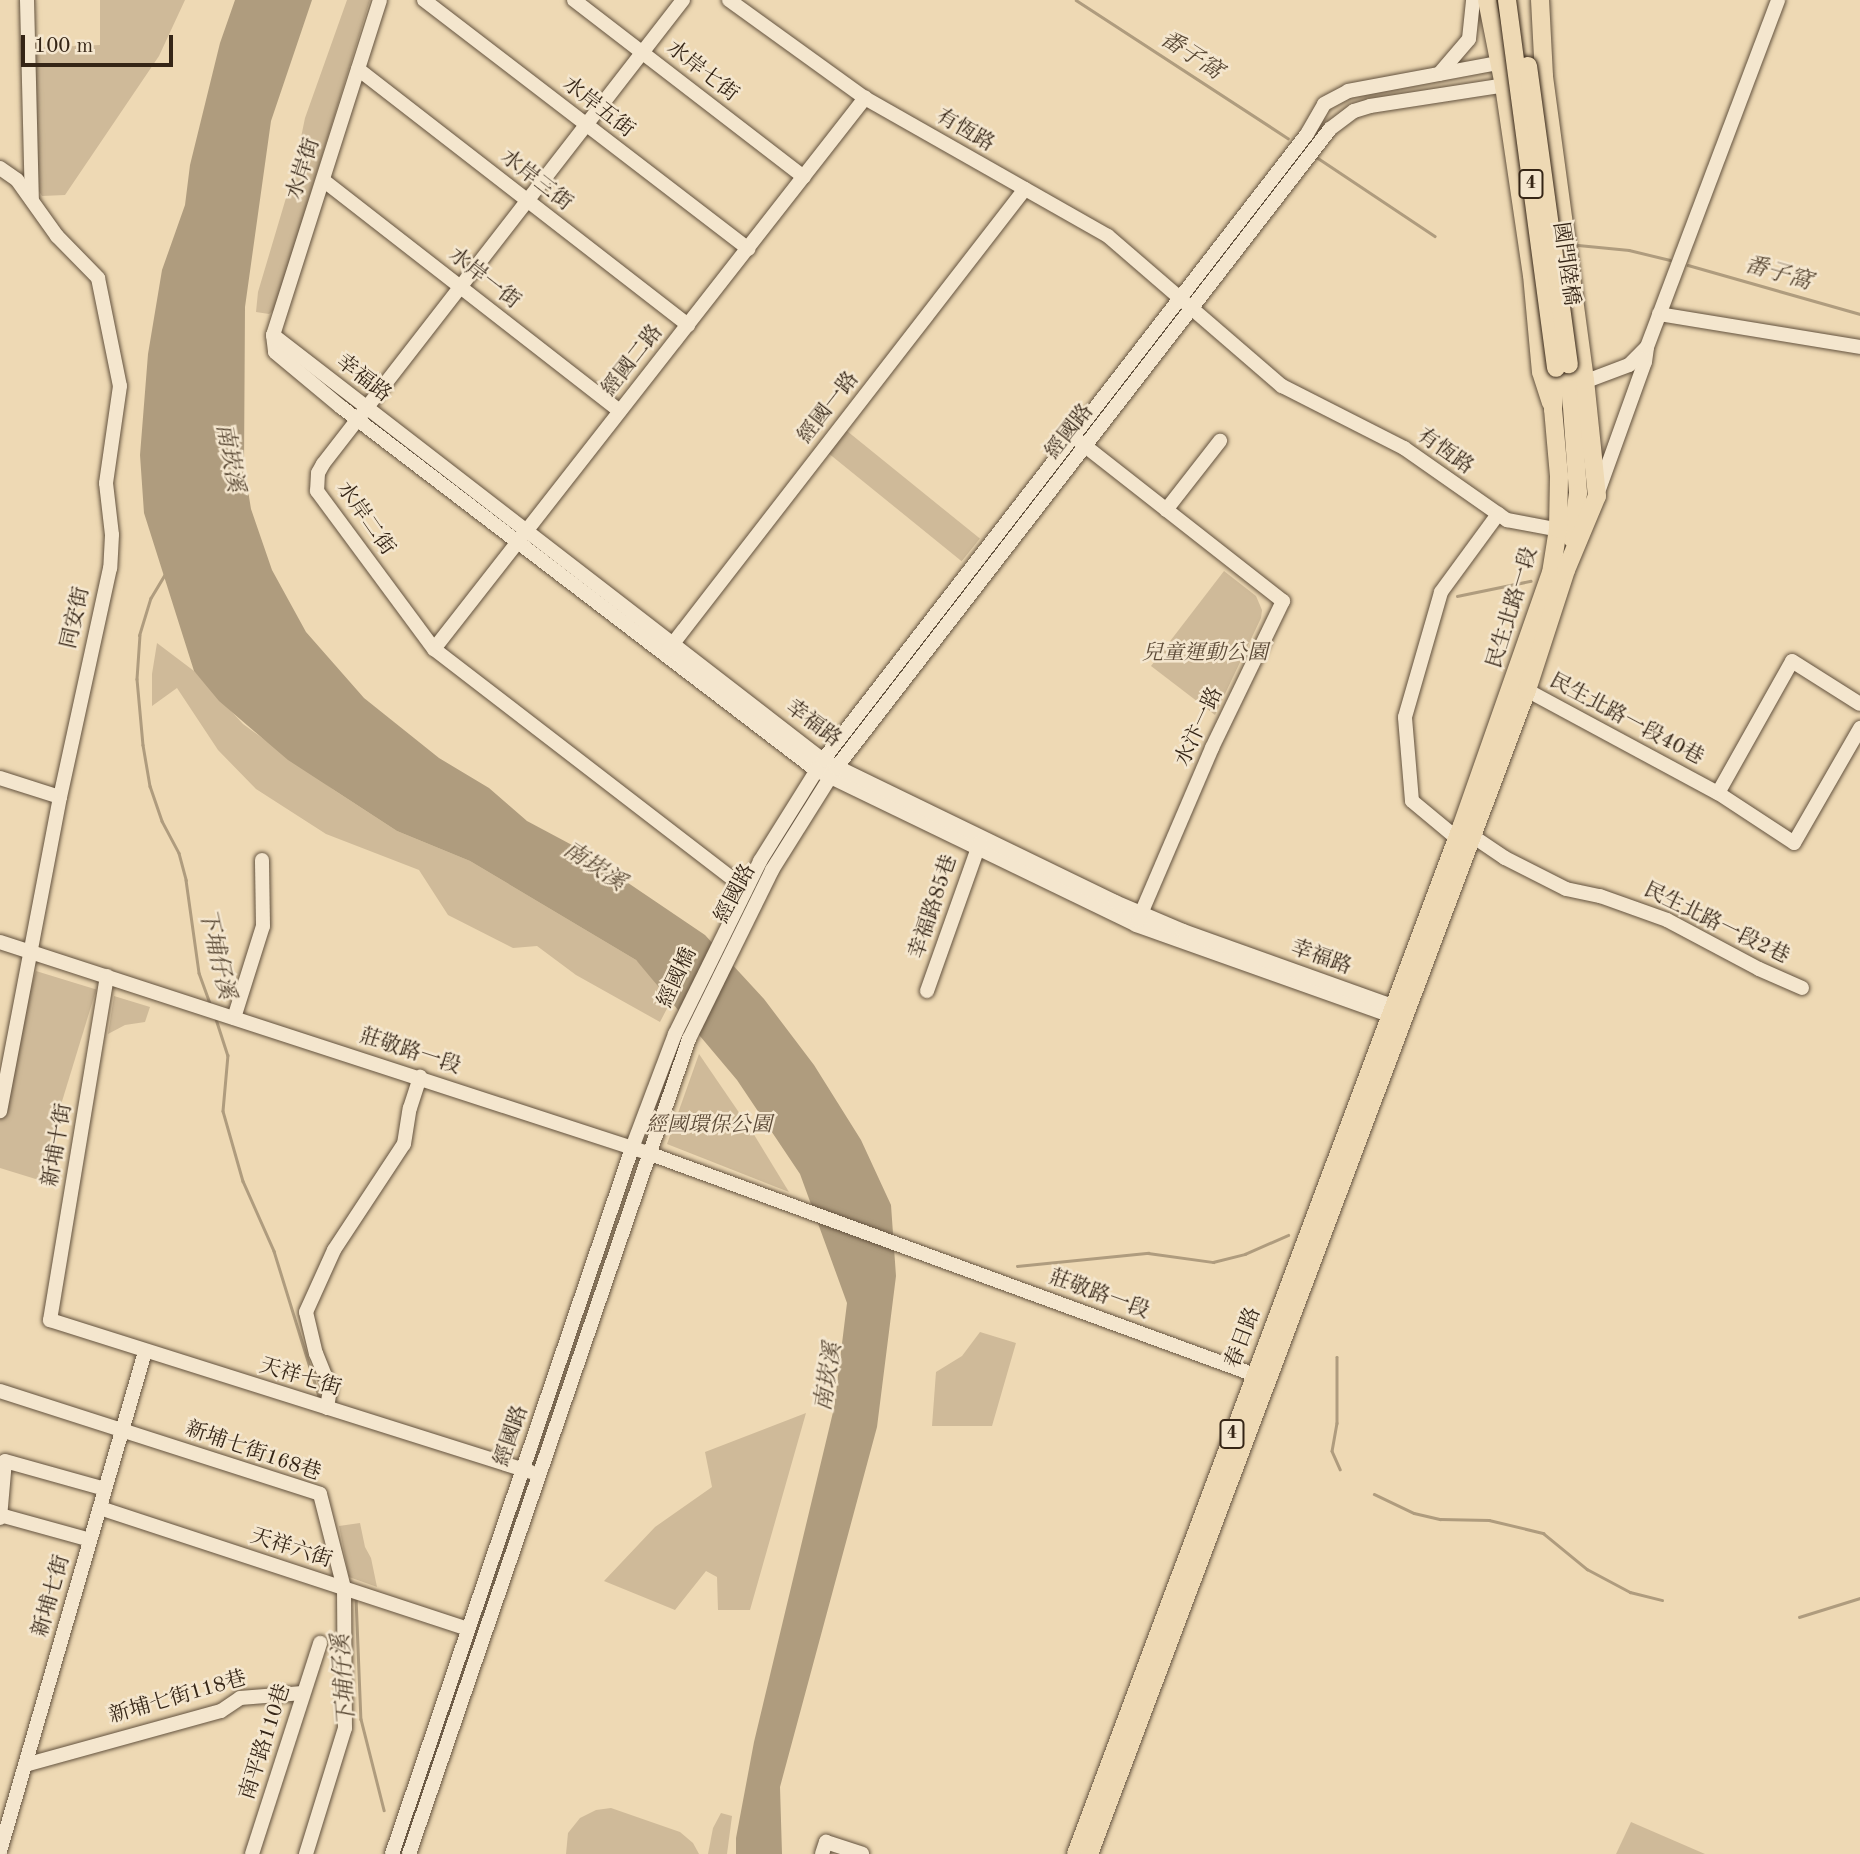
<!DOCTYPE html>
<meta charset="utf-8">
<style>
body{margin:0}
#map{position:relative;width:1860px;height:1854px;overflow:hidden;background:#eed9b4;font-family:"Old Standard TT","Noto Serif TC",serif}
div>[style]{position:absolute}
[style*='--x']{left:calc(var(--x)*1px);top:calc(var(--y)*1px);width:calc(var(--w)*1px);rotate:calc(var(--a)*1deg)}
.green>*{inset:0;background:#cfba99;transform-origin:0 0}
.water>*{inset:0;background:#af9c7e}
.stream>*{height:2.5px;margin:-1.25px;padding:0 1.25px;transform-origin:1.25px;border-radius:1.25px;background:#af9c7e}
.roads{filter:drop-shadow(0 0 2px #63523e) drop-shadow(0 0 2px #63523e)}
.minor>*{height:14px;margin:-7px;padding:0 7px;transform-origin:7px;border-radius:7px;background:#f4e6ce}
.major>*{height:18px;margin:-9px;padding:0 9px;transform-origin:9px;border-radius:9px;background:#eed9b4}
.bridges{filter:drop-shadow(0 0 2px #352516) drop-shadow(0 0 2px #352516)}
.major-bridge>*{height:18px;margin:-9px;padding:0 9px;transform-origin:9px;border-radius:9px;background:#eed9b4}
span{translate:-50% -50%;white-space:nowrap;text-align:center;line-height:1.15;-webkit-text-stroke:5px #f4e6ce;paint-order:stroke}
.shield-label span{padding:2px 5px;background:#f4e6ce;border:2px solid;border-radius:5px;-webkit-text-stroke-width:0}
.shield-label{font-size:19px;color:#352516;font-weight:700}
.street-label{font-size:21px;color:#352516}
.park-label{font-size:21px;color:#5c4a37;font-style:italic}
.water-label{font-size:23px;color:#5a4935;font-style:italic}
.scale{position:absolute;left:21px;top:35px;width:152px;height:32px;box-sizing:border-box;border:4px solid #352516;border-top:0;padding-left:9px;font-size:21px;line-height:24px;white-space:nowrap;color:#352516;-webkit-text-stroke:5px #f4e6ce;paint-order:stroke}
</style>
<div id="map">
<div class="green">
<i style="clip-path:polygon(100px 0,185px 0,159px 56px,65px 195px,42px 196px,39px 191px,31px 48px,100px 45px)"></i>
<i style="clip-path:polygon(347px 0,370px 0,275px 309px,269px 314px,256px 312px,258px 292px,294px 171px,305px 118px)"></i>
<i style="left:847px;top:431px;width:171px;height:29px;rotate:39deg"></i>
<i style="clip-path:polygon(1224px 571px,1256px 596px,1262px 610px,1261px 618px,1215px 715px,1151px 666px)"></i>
<i style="clip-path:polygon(157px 643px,194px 671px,243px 724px,334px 790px,397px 831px,470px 861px,636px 960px,672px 999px,660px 1022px,576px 975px,537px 946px,513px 948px,448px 915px,419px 870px,326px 834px,256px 789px,218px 750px,177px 688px,152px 706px,152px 674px)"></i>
<i style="left:36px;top:971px;width:63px;height:199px;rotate:17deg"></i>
<i style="clip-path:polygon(114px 996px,150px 1007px,145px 1022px,125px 1025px,108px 1034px)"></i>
<i style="clip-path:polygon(699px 1054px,753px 1133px,789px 1192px,667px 1144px)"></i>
<i style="clip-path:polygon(980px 1332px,1016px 1343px,992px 1426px,932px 1426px,936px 1372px,962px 1356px)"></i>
<i style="clip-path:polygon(806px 1413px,750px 1610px,718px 1610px,717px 1577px,706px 1571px,675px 1610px,604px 1581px,655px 1527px,712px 1487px,705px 1452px)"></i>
<i style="clip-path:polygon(360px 1523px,365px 1547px,371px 1558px,377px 1587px,349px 1577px,339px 1526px)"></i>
<i style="clip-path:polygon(611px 1808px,680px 1832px,693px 1843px,699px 1854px,566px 1854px,568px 1833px,580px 1818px,596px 1810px)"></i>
<i style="clip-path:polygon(721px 1813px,732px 1816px,727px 1854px,708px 1854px,713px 1828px)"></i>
<i style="clip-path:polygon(1631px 1822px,1705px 1854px,1616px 1854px)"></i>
</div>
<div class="water">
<i style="clip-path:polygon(235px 0,312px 0,271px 121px,245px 307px,244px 466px,251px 509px,272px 570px,306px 632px,364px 698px,439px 758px,489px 788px,527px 821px,572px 845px,705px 935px,764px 999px,814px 1065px,861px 1140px,891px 1205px,896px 1276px,877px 1427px,780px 1787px,782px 1854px,736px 1854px,736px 1838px,754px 1742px,834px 1408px,847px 1303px,800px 1174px,737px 1080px,636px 960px,470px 861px,397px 831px,288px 760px,219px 701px,194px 671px,144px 513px,140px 455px,148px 354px,162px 270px,185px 205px,190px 165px,220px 43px)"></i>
</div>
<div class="stream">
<i style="--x:1076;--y:0;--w:253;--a:33.1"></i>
<i style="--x:1315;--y:156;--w:144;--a:33.7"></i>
<i style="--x:1578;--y:245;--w:51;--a:5.6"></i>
<i style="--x:1629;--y:250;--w:42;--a:13.7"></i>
<i style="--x:1688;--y:265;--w:179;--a:15.9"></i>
<i style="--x:165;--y:575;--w:27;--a:121"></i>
<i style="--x:151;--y:598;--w:39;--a:107"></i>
<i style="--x:140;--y:635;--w:44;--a:93.9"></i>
<i style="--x:137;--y:679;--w:66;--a:84.8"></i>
<i style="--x:143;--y:745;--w:42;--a:80.3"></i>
<i style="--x:150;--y:786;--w:37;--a:71"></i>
<i style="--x:162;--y:821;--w:36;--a:62"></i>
<i style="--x:179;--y:853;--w:28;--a:75"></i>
<i style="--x:186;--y:880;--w:94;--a:82"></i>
<i style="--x:199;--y:973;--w:35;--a:70"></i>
<i style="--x:1457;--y:596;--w:75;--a:-11.6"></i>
<i style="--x:216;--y:1019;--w:38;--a:72"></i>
<i style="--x:228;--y:1055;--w:56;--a:95.1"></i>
<i style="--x:223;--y:1111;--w:73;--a:74.1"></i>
<i style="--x:243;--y:1181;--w:77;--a:66.1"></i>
<i style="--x:274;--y:1251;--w:156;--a:72.8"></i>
<i style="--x:1017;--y:1266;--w:132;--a:-5.7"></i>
<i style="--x:1148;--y:1253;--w:66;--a:7.9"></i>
<i style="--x:1213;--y:1262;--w:33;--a:-14"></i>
<i style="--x:1245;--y:1254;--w:47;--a:-23.8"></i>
<i style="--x:1337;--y:1357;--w:66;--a:90"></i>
<i style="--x:1337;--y:1423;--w:28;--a:100"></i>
<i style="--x:1332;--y:1451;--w:20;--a:66"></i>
<i style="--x:1374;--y:1494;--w:44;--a:25.4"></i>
<i style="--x:1414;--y:1513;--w:27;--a:13"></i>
<i style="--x:1440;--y:1519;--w:49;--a:1.2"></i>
<i style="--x:1489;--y:1520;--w:56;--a:13.5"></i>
<i style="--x:1543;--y:1533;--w:57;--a:39.3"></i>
<i style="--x:1587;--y:1569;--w:49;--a:28.1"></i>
<i style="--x:1630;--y:1592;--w:33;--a:14"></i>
<i style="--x:356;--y:1597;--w:122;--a:87.7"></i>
<i style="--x:361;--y:1719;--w:94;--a:75.8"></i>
<i style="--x:1799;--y:1617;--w:64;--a:-17.3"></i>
</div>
<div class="roads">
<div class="minor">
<i style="--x:27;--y:0;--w:200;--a:88.6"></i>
<i style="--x:380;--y:0;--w:352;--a:107.7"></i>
<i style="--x:273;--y:335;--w:17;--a:83"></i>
<i style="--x:275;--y:352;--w:86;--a:39.8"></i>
<i style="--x:341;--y:407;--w:598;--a:37.39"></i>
<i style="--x:816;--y:770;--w:356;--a:25.8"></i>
<i style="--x:1136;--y:925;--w:280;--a:19.6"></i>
<i style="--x:424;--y:0;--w:409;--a:37.5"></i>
<i style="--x:574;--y:0;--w:290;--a:37.6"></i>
<i style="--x:683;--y:0;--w:587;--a:127.81"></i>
<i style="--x:323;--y:464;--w:10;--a:119"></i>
<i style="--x:318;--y:473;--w:18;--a:93"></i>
<i style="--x:317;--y:491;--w:197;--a:53.5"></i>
<i style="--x:434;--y:649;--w:391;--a:37.6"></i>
<i style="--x:729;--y:0;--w:168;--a:35.8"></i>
<i style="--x:865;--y:98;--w:279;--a:29.6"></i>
<i style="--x:1108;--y:236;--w:230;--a:40.8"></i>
<i style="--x:1282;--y:386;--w:137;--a:26.9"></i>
<i style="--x:1404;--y:448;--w:126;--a:35"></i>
<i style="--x:1507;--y:520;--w:60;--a:10.6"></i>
<i style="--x:358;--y:69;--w:418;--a:37.8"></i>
<i style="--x:1439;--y:74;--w:46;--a:-49.4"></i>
<i style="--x:1469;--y:39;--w:39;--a:-84"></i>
<i style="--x:0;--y:168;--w:21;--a:35"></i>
<i style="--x:17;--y:180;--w:69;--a:54.5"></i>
<i style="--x:57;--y:236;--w:59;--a:45.7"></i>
<i style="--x:98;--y:278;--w:110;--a:78.5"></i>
<i style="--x:120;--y:386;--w:98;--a:98.2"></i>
<i style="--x:106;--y:483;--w:52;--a:83.4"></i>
<i style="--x:112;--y:535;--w:33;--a:93"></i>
<i style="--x:110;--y:568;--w:234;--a:102.3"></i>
<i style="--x:60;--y:797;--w:320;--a:100.8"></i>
<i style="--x:323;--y:180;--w:376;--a:37.9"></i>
<i style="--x:1659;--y:314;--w:204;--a:9.3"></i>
<i style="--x:273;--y:335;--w:695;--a:37.69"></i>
<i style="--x:823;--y:760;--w:325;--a:25.9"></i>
<i style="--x:1115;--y:902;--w:74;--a:23.1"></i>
<i style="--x:1183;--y:931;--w:232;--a:19.7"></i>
<i style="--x:1576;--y:385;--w:57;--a:-20.7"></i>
<i style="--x:1629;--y:365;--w:25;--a:-45"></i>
<i style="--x:1080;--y:442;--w:258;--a:38.1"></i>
<i style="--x:1283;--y:601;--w:163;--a:115.8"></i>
<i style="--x:1212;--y:748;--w:188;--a:113.2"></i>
<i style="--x:1597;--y:495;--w:141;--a:-70.2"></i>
<i style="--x:1645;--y:362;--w:15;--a:-82"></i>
<i style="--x:1647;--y:347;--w:371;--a:-69.3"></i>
<i style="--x:1166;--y:510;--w:88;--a:-52"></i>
<i style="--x:434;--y:649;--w:700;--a:-51.97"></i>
<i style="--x:668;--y:650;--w:583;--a:-52.25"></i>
<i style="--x:1519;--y:686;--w:226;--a:28.3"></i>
<i style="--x:1718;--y:793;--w:91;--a:33.3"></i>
<i style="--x:1794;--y:843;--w:133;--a:-60.1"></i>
<i style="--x:0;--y:778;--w:63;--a:17.6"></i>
<i style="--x:1718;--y:793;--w:151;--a:-60.7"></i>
<i style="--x:1792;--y:661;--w:80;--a:32.3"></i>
<i style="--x:1465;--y:831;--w:48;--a:34"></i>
<i style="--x:1505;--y:858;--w:68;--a:26.9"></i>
<i style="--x:1566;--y:889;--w:35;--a:12"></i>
<i style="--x:1600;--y:896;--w:71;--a:19.7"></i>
<i style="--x:1667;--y:920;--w:104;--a:28"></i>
<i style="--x:1759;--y:969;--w:47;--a:23.8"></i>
<i style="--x:1465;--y:845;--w:69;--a:-140.3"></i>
<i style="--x:1412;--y:801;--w:84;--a:-94.8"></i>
<i style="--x:1405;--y:717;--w:130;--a:-73.9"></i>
<i style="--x:1441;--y:592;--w:97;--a:-53.8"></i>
<i style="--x:0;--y:942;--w:681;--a:18.04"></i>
<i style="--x:648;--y:1153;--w:658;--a:20.09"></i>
<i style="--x:107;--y:976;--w:349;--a:99.4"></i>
<i style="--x:50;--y:1320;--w:504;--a:17.54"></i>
<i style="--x:927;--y:991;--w:158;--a:-70.4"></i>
<i style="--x:234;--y:1018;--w:96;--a:-72.5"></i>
<i style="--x:263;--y:926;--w:66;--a:-90.9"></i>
<i style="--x:0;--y:1391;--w:336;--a:17.8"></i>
<i style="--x:320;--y:1494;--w:97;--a:75.7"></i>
<i style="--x:344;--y:1588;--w:140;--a:89.6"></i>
<i style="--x:345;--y:1728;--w:132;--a:107.2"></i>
<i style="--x:327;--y:1408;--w:20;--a:-81"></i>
<i style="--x:330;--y:1388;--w:37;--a:-112"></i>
<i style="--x:316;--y:1354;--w:43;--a:-103.4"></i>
<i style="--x:306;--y:1312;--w:68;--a:-65.7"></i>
<i style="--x:334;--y:1250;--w:127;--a:-56.6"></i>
<i style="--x:404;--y:1144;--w:36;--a:-81"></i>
<i style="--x:410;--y:1108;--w:33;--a:-72"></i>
<i style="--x:100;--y:1508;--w:387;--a:18.2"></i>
<i style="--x:0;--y:1515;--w:93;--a:15.5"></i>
<i style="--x:0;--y:1518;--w:57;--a:-85"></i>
<i style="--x:5;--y:1461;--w:104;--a:15.6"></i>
<i style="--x:25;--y:1765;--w:203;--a:-15.4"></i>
<i style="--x:221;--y:1711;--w:23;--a:-34"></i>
<i style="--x:240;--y:1698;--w:63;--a:-4.5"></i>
<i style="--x:0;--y:1851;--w:520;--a:-73.8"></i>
<i style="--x:252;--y:1854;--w:222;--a:-72.1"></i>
<i style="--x:392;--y:1854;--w:746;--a:-71.22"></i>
<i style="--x:632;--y:1148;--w:122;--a:-69.3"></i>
<i style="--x:675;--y:1034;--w:193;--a:-63.8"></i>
<i style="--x:760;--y:861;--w:119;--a:-58"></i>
<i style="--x:823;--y:760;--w:791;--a:-52.29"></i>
<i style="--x:1307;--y:134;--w:34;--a:-60"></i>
<i style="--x:1324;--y:104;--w:27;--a:-28"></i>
<i style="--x:1348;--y:91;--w:153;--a:-10.6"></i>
<i style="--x:409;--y:1854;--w:862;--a:-71.04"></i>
<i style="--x:689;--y:1039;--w:188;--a:-63.8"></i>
<i style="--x:772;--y:870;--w:120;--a:-57.9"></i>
<i style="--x:836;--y:768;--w:808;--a:-52.29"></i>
<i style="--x:1330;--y:129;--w:30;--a:-37"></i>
<i style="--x:1354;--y:111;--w:17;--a:-17"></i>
<i style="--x:1370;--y:106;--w:144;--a:-8.8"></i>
<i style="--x:822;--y:1854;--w:13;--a:-72"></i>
<i style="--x:826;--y:1842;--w:38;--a:18"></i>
</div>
<div class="major">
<i style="--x:1487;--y:0;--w:88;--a:78.8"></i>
<i style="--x:1504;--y:86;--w:191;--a:81.6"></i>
<i style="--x:1532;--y:275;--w:97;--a:84.7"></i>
<i style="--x:1541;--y:372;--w:32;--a:72"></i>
<i style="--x:1569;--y:364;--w:129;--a:86"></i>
<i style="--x:1578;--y:493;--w:46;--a:97.4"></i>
<i style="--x:1076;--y:1854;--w:1096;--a:-69.43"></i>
<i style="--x:1461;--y:828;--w:270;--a:-70.6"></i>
<i style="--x:1551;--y:573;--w:45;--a:-81"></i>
<i style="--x:1558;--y:529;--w:53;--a:-88.9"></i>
<i style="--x:1559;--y:476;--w:67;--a:-95.1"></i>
<i style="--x:1553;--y:409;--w:41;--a:-85.8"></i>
<i style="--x:1089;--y:1854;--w:1244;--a:-69.38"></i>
<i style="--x:1527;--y:690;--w:126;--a:-72"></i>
<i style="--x:1566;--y:570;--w:80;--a:-67.3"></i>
<i style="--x:1597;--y:496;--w:117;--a:-95.9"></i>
<i style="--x:1585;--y:380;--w:307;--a:-97.7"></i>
<i style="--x:1544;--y:76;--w:76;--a:-93"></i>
</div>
</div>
<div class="bridges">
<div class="major-bridge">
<i style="--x:1507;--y:0;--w:371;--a:82.4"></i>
<i style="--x:1528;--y:66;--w:301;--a:82.2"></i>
</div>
</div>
<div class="shield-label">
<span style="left:1531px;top:184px">4</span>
<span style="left:1232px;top:1434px">4</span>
</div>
<div class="street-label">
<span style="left:702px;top:72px;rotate:38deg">水岸七街</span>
<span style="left:598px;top:108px;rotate:38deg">水岸五街</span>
<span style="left:965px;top:131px;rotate:30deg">有恆路</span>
<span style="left:304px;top:169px;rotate:-72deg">水岸街</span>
<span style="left:536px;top:181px;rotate:38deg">水岸三街</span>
<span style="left:1565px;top:264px;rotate:82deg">國門陸橋</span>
<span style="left:484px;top:279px;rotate:38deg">水岸一街</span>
<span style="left:633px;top:361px;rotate:-52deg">經國二路</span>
<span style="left:363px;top:379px;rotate:38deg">幸福路</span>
<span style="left:829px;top:408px;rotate:-52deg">經國一路</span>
<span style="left:1070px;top:432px;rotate:-52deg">經國路</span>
<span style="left:1445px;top:452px;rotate:35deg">有恆路</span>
<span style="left:365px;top:519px;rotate:55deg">水岸二街</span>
<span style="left:1513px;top:608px;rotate:-73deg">民生北路一段</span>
<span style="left:76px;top:618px;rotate:-77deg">同安街</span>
<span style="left:1626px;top:720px;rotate:28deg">民生北路一段40巷</span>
<span style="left:813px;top:724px;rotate:37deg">幸福路</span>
<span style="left:1200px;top:727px;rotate:-65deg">水汴一路</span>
<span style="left:736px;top:894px;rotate:-62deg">經國路</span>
<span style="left:934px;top:907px;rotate:-71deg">幸福路85巷</span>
<span style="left:1716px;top:924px;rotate:26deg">民生北路一段2巷</span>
<span style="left:1321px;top:958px;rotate:20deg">幸福路</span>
<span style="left:678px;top:978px;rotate:-65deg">經國橋</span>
<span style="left:410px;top:1052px;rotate:18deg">莊敬路一段</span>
<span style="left:58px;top:1145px;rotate:-80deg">新埔十街</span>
<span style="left:1099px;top:1295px;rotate:20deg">莊敬路一段</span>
<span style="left:1244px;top:1338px;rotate:-69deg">春日路</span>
<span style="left:300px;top:1378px;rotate:17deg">天祥七街</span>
<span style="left:512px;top:1436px;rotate:-71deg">經國路</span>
<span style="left:253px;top:1452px;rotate:19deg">新埔七街168巷</span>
<span style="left:291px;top:1549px;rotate:18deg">天祥六街</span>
<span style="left:52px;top:1596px;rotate:-74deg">新埔七街</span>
<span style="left:178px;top:1698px;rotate:-16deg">新埔七街118巷</span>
<span style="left:266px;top:1742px;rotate:-72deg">南平路110巷</span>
</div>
<div class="park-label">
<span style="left:1205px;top:654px">兒童運動公園</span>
<span style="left:709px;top:1126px">經國環保公園</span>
</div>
<div class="water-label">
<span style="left:1191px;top:56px;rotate:33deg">番子窩</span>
<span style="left:1778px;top:274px;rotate:16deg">番子窩</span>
<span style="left:229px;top:458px;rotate:80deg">南崁溪</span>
<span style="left:594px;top:867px;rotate:34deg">南崁溪</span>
<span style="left:216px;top:954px;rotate:77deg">下埔仔溪</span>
<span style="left:829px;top:1377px;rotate:-81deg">南崁溪</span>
<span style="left:345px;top:1680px;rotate:-94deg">下埔仔溪</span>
</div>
<div class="scale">100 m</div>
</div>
